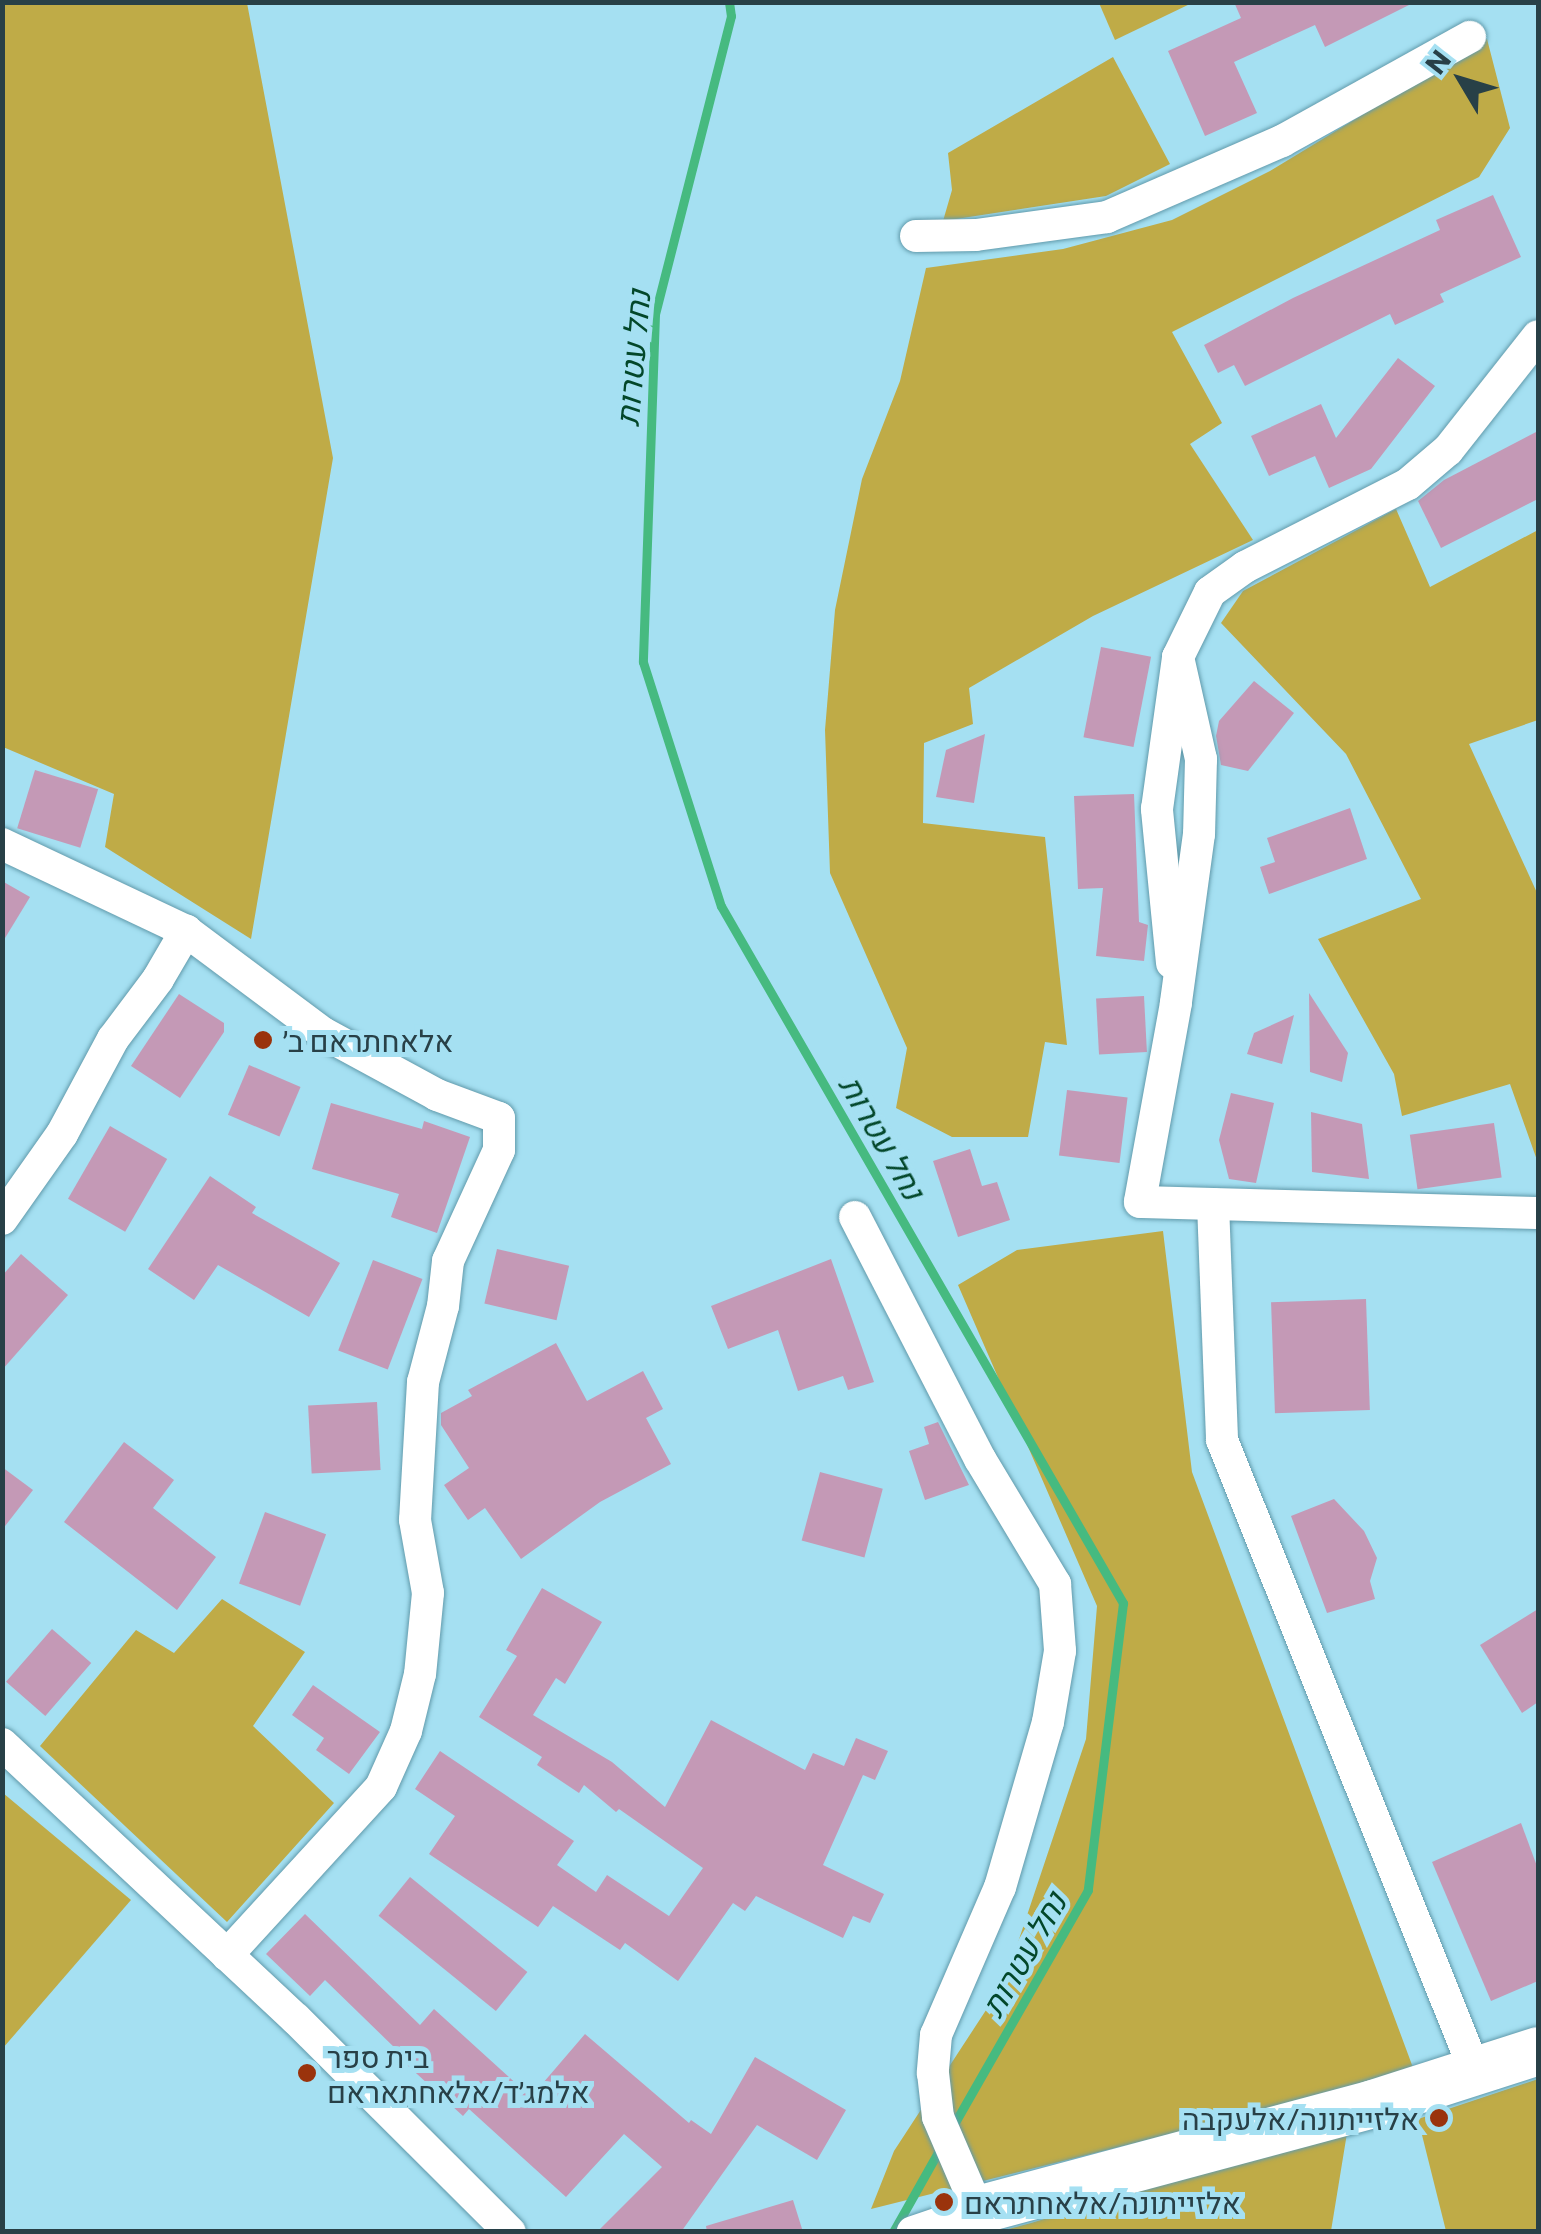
<!DOCTYPE html>
<meta charset="utf-8">
<style>
body{margin:0}
#map{position:relative;width:1541px;height:2234px;overflow:hidden;background:#a5e0f2;font-family:Commissioner,Heebo,sans-serif}
div>[style]{position:absolute}
[style*='--x']{left:calc(var(--x)*1px);top:calc(var(--y)*1px);width:calc(var(--w)*1px);rotate:calc(var(--a)*1deg)}
.green>*{inset:0;background:#bfab47}
.stream>*{height:9px;margin:-4.5px;padding:0 4.5px;transform-origin:4.5px;border-radius:4.5px;background:#46ba80}
.building>*{inset:0;background:#c499b6;transform-origin:0 0}
.roads{filter:drop-shadow(0 0 2px #619aab) drop-shadow(0 0 2px #619aab)}
.street>*{height:32px;margin:-16px;padding:0 16px;transform-origin:16px;border-radius:16px;background:#fff}
.secondary>*{height:48px;margin:-24px;padding:0 24px;transform-origin:24px;border-radius:24px;background:#fff}
.dots>*{width:28px;height:28px;translate:-50% -50%;box-sizing:border-box;border:5px solid #a5e0f2;border-radius:50%}
span{translate:-50% -50%;white-space:nowrap;text-align:center;line-height:1.15;-webkit-text-stroke:10px #a5e0f2;paint-order:stroke}
.poi-label{font-size:30px;color:#284047}
.left{translate:0 -50%;text-align:left}
.right{translate:-100% -50%;text-align:right}
.water-label{font-size:32px;color:#03472a;font-style:italic}
.frame{position:absolute;inset:0;border:5px solid #284047;pointer-events:none}
.north{position:absolute;left:1411px;top:30px;width:100px;height:100px;-webkit-text-stroke:8px #a5e0f2;paint-order:stroke;rotate:308deg;font-size:28px;font-weight:700;line-height:40px;text-align:center;color:#284047}
.north::after{content:'';display:block;margin:auto;width:35px;height:45px;background:#284047;clip-path:polygon(50% 0,100% 100%,50% 72%,0 100%)}
</style>
<div id="map">
<div class="green">
<i style="clip-path:polygon(2px 3px,247px 3px,333px 458px,251px 939px,105px 847px,114px 794px,3px 747px)"></i>
<i style="clip-path:polygon(1099px 3px,1192px 3px,1115px 40px)"></i>
<i style="clip-path:polygon(1487px 39px,1510px 128px,1479px 177px,1172px 332px,1222px 423px,1190px 444px,1253px 540px,1093px 616px,969px 688px,973px 724px,924px 743px,923px 823px,1045px 837px,1067px 1045px,1045px 1042px,1028px 1137px,952px 1137px,896px 1108px,907px 1048px,830px 873px,825px 730px,835px 610px,862px 479px,900px 381px,926px 268px,1063px 249px,1172px 220px,1270px 171px)"></i>
<i style="clip-path:polygon(1113px 57px,1170px 164px,1106px 196px,943px 221px,952px 190px,948px 153px)"></i>
<i style="clip-path:polygon(1396px 509px,1430px 587px,1538px 530px,1538px 720px,1469px 744px,1538px 895px,1538px 1163px,1510px 1084px,1402px 1116px,1394px 1074px,1318px 939px,1421px 899px,1346px 754px,1221px 623px,1243px 591px)"></i>
<i style="clip-path:polygon(1163px 1231px,1192px 1472px,1415px 2073px,871px 2209px,894px 2151px,1005px 1981px,1086px 1739px,1097px 1606px,958px 1285px,1017px 1250px)"></i>
<i style="clip-path:polygon(222px 1599px,305px 1652px,253px 1726px,334px 1803px,227px 1922px,40px 1746px,136px 1630px,174px 1653px)"></i>
<i style="clip-path:polygon(3px 1793px,131px 1900px,3px 2048px)"></i>
<i style="clip-path:polygon(1538px 2079px,1538px 2231px,1446px 2231px,1418px 2119px)"></i>
<i style="clip-path:polygon(1348px 2127px,1331px 2231px,997px 2232px,1031px 2223px)"></i>
</div>
<div class="stream">
<i style="--x:729;--y:2;--w:14;--a:82"></i>
<i style="--x:731;--y:16;--w:308;--a:104.3"></i>
<i style="--x:655;--y:314;--w:348;--a:92"></i>
<i style="--x:643;--y:662;--w:256;--a:72.3"></i>
<i style="--x:721;--y:906;--w:805;--a:60.03"></i>
<i style="--x:1123;--y:1603;--w:289;--a:97"></i>
<i style="--x:1088;--y:1890;--w:273;--a:119.8"></i>
<i style="--x:893;--y:2232;--w:100;--a:-60.6"></i>
</div>
<div class="building">
<i style="clip-path:polygon(1234px 2px,1415px 2px,1325px 47px,1315px 25px,1234px 62px,1257px 113px,1205px 136px,1168px 51px,1241px 18px)"></i>
<i style="clip-path:polygon(1493px 195px,1521px 257px,1440px 294px,1444px 302px,1395px 325px,1390px 314px,1245px 386px,1234px 365px,1218px 373px,1204px 345px,1293px 298px,1440px 230px,1436px 220px)"></i>
<i style="clip-path:polygon(1398px 358px,1435px 386px,1371px 469px,1329px 488px,1315px 456px,1269px 476px,1251px 436px,1321px 404px,1336px 438px)"></i>
<i style="clip-path:polygon(1538px 431px,1538px 499px,1441px 548px,1418px 501px,1444px 480px)"></i>
<i style="left:1101px;top:647px;width:51px;height:92px;rotate:11deg"></i>
<i style="clip-path:polygon(1254px 681px,1294px 713px,1248px 771px,1221px 765px,1216px 736px,1219px 721px)"></i>
<i style="clip-path:polygon(985px 734px,974px 803px,936px 797px,946px 750px)"></i>
<i style="left:35px;top:770px;width:66px;height:61px;rotate:17deg"></i>
<i style="clip-path:polygon(1134px 794px,1139px 922px,1148px 925px,1144px 961px,1096px 956px,1103px 888px,1078px 889px,1074px 796px)"></i>
<i style="clip-path:polygon(1350px 808px,1367px 859px,1269px 894px,1260px 867px,1275px 862px,1267px 838px)"></i>
<i style="clip-path:polygon(2px 881px,30px 897px,2px 943px)"></i>
<i style="clip-path:polygon(1309px 993px,1348px 1053px,1342px 1082px,1310px 1072px)"></i>
<i style="clip-path:polygon(179px 994px,224px 1023px,224px 1032px,180px 1098px,131px 1066px)"></i>
<i style="left:1144px;top:996px;width:56px;height:48px;rotate:87deg"></i>
<i style="clip-path:polygon(1294px 1015px,1282px 1064px,1247px 1054px,1254px 1033px)"></i>
<i style="left:249px;top:1065px;width:56px;height:54px;rotate:23deg"></i>
<i style="left:1067px;top:1090px;width:61px;height:66px;rotate:7deg"></i>
<i style="clip-path:polygon(1231px 1093px,1274px 1103px,1256px 1183px,1229px 1179px,1219px 1140px)"></i>
<i style="clip-path:polygon(331px 1103px,422px 1129px,424px 1121px,470px 1137px,437px 1233px,391px 1217px,399px 1194px,312px 1169px)"></i>
<i style="clip-path:polygon(1311px 1112px,1362px 1124px,1369px 1179px,1312px 1172px)"></i>
<i style="left:1494px;top:1123px;width:55px;height:85px;rotate:82deg"></i>
<i style="left:110px;top:1126px;width:66px;height:84px;rotate:30deg"></i>
<i style="clip-path:polygon(970px 1149px,982px 1186px,997px 1182px,1010px 1220px,958px 1237px,933px 1161px)"></i>
<i style="clip-path:polygon(210px 1176px,256px 1207px,252px 1213px,340px 1263px,309px 1317px,218px 1265px,194px 1300px,148px 1269px)"></i>
<i style="left:497px;top:1249px;width:74px;height:56px;rotate:13deg"></i>
<i style="clip-path:polygon(21px 1254px,68px 1295px,2px 1370px,2px 1276px)"></i>
<i style="clip-path:polygon(831px 1259px,874px 1382px,848px 1390px,843px 1376px,798px 1391px,778px 1330px,728px 1349px,711px 1306px)"></i>
<i style="left:373px;top:1260px;width:53px;height:97px;rotate:21deg"></i>
<i style="left:1366px;top:1299px;width:111px;height:95px;rotate:88deg"></i>
<i style="clip-path:polygon(556px 1343px,587px 1401px,643px 1371px,663px 1409px,646px 1418px,671px 1464px,600px 1502px,521px 1559px,485px 1508px,468px 1520px,444px 1485px,469px 1468px,441px 1425px,441px 1413px,472px 1396px,468px 1390px)"></i>
<i style="left:377px;top:1402px;width:68px;height:69px;rotate:87deg"></i>
<i style="clip-path:polygon(938px 1422px,969px 1485px,925px 1500px,909px 1451px,929px 1444px,924px 1427px)"></i>
<i style="clip-path:polygon(124px 1442px,174px 1480px,153px 1508px,216px 1557px,177px 1610px,64px 1522px)"></i>
<i style="clip-path:polygon(2px 1467px,33px 1490px,2px 1530px)"></i>
<i style="left:820px;top:1472px;width:65px;height:71px;rotate:15deg"></i>
<i style="clip-path:polygon(1334px 1499px,1364px 1531px,1377px 1558px,1370px 1581px,1375px 1599px,1327px 1613px,1291px 1516px)"></i>
<i style="left:265px;top:1512px;width:65px;height:76px;rotate:20deg"></i>
<i style="clip-path:polygon(542px 1588px,602px 1622px,565px 1684px,556px 1678px,533px 1715px,612px 1762px,665px 1807px,711px 1720px,805px 1770px,813px 1753px,844px 1766px,856px 1738px,888px 1751px,875px 1780px,863px 1775px,823px 1865px,884px 1894px,870px 1923px,853px 1916px,843px 1938px,756px 1896px,745px 1911px,733px 1903px,678px 1981px,625px 1943px,620px 1950px,553px 1906px,538px 1927px,429px 1854px,455px 1816px,415px 1789px,440px 1751px,574px 1841px,557px 1865px,596px 1892px,607px 1875px,669px 1916px,703px 1868px,619px 1809px,616px 1812px,584px 1785px,579px 1793px,537px 1765px,542px 1757px,479px 1717px,517px 1656px,506px 1650px)"></i>
<i style="clip-path:polygon(1538px 1609px,1538px 1702px,1522px 1713px,1480px 1645px)"></i>
<i style="left:52px;top:1629px;width:52px;height:70px;rotate:41deg"></i>
<i style="clip-path:polygon(313px 1685px,380px 1732px,349px 1774px,316px 1750px,324px 1738px,292px 1715px)"></i>
<i style="clip-path:polygon(1521px 1823px,1538px 1869px,1538px 1981px,1491px 2001px,1432px 1862px)"></i>
<i style="left:410px;top:1877px;width:151px;height:50px;rotate:39deg"></i>
<i style="clip-path:polygon(305px 1914px,420px 2025px,434px 2009px,531px 2097px,585px 2034px,689px 2123px,691px 2120px,711px 2134px,755px 2057px,846px 2110px,817px 2160px,757px 2125px,681px 2232px,597px 2232px,662px 2167px,624px 2134px,566px 2197px,469px 2109px,463px 2116px,394px 2053px,397px 2050px,325px 1980px,310px 1996px,266px 1954px)"></i>
<i style="clip-path:polygon(793px 2200px,803px 2232px,707px 2232px,706px 2226px)"></i>
</div>
<div class="roads">
<div class="street">
<i style="--x:916;--y:236;--w:60;--a:-1"></i>
<i style="--x:976;--y:235;--w:132;--a:-7.8"></i>
<i style="--x:1107;--y:217;--w:191;--a:-23.5"></i>
<i style="--x:1282;--y:141;--w:215;--a:-29"></i>
<i style="--x:1178;--y:657;--w:105;--a:77.3"></i>
<i style="--x:1201;--y:759;--w:75;--a:91.5"></i>
<i style="--x:1199;--y:834;--w:171;--a:97.8"></i>
<i style="--x:1176;--y:1003;--w:202;--a:100.3"></i>
<i style="--x:1140;--y:1202;--w:398;--a:1.6"></i>
<i style="--x:2;--y:844;--w:204;--a:25.3"></i>
<i style="--x:186;--y:931;--w:171;--a:36.7"></i>
<i style="--x:323;--y:1033;--w:130;--a:28.5"></i>
<i style="--x:437;--y:1095;--w:66;--a:20.4"></i>
<i style="--x:499;--y:1118;--w:32;--a:90"></i>
<i style="--x:499;--y:1150;--w:122;--a:114.7"></i>
<i style="--x:448;--y:1261;--w:45;--a:96.3"></i>
<i style="--x:443;--y:1306;--w:79;--a:104.7"></i>
<i style="--x:423;--y:1382;--w:138;--a:93.3"></i>
<i style="--x:415;--y:1520;--w:74;--a:79.9"></i>
<i style="--x:428;--y:1593;--w:81;--a:95.6"></i>
<i style="--x:420;--y:1674;--w:59;--a:103.8"></i>
<i style="--x:406;--y:1731;--w:61;--a:114.1"></i>
<i style="--x:381;--y:1787;--w:228;--a:132.5"></i>
<i style="--x:1172;--y:963;--w:155;--a:-95.6"></i>
<i style="--x:1157;--y:809;--w:153;--a:-82.1"></i>
<i style="--x:1178;--y:657;--w:72;--a:-63.8"></i>
<i style="--x:1210;--y:592;--w:43;--a:-35.5"></i>
<i style="--x:1245;--y:567;--w:183;--a:-27"></i>
<i style="--x:1408;--y:484;--w:52;--a:-40.4"></i>
<i style="--x:1448;--y:450;--w:145;--a:-51.7"></i>
<i style="--x:1213;--y:1204;--w:236;--a:87.8"></i>
<i style="--x:1222;--y:1440;--w:680;--a:68.15"></i>
<i style="--x:855;--y:1217;--w:272;--a:62.7"></i>
<i style="--x:980;--y:1459;--w:146;--a:59"></i>
<i style="--x:1055;--y:1584;--w:67;--a:85.7"></i>
<i style="--x:1060;--y:1651;--w:72;--a:99.6"></i>
<i style="--x:1048;--y:1722;--w:172;--a:106.2"></i>
<i style="--x:1000;--y:1887;--w:161;--a:113.4"></i>
<i style="--x:936;--y:2035;--w:38;--a:95"></i>
<i style="--x:933;--y:2073;--w:44;--a:83.5"></i>
<i style="--x:938;--y:2117;--w:101;--a:66.7"></i>
<i style="--x:978;--y:2210;--w:69;--a:161.3"></i>
<i style="--x:2;--y:1219;--w:104;--a:-54.8"></i>
<i style="--x:62;--y:1134;--w:108;--a:-61.8"></i>
<i style="--x:113;--y:1039;--w:75;--a:-53.1"></i>
<i style="--x:158;--y:979;--w:56;--a:-59.7"></i>
<i style="--x:2;--y:1744;--w:403;--a:43.1"></i>
<i style="--x:296;--y:2019;--w:302;--a:44.9"></i>
</div>
<div class="secondary">
<i style="--x:978;--y:2210;--w:409;--a:-15"></i>
<i style="--x:1373;--y:2104;--w:173;--a:-17.8"></i>
</div>
</div>
<div class="dots">
<i style="left:263px;top:1040px;background:#9a330c"></i>
<i style="left:307px;top:2073px;background:#9a330c"></i>
<i style="left:1439px;top:2118px;background:#9a330c"></i>
<i style="left:944px;top:2202px;background:#9a330c"></i>
</div>
<div class="poi-label">
<span class="left" style="left:283px;top:1040px">אלאחתראם ב׳</span>
<span class="left" style="left:327px;top:2073px">בית ספר<br>אלמג׳ד/אלאחתאראם</span>
<span class="right" style="left:1419px;top:2118px">אלזייתונה/אלעקבה</span>
<span class="left" style="left:964px;top:2202px">אלזייתונה/אלאחתראם</span>
</div>
<div class="water-label">
<span style="left:632px;top:358px;rotate:-85deg">נחל עטרות</span>
<span style="left:883px;top:1137px;rotate:60deg">נחל עטרות</span>
<span style="left:1023px;top:1954px;rotate:-60deg">נחל עטרות</span>
</div>
<div class="frame"></div>
<div class="north">N</div>
</div>
